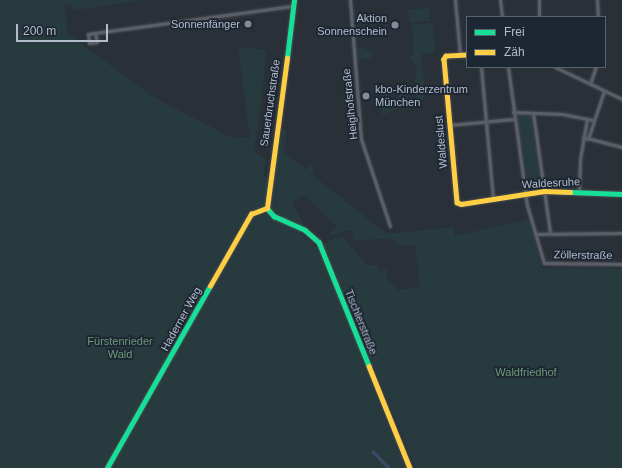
<!DOCTYPE html>
<meta charset="utf-8">
<style>
body{margin:0}
#map{position:relative;width:622px;height:468px;overflow:hidden;background:#2a3038;font-family:Arial,sans-serif}
div>[style]{position:absolute}
[style*='--x']{left:calc(var(--x)*1px);top:calc(var(--y)*1px);width:calc(var(--w)*1px);rotate:calc(var(--a)*1deg)}
.green>*{inset:0;background:#273a3e;transform-origin:0 0}
.water>*{inset:0;background:#384963}
.roads{filter:drop-shadow(0 0 1px #484c53) drop-shadow(0 0 1px #484c53)}
.street>*{height:3px;margin:-1.5px;padding:0 1.5px;transform-origin:1.5px;border-radius:1.5px;background:#5a5e66}
.fast>*{height:4.5px;margin:-2.25px;padding:0 2.25px;transform-origin:2.25px;border-radius:2.25px;background:#16e098}
.slow>*{height:4.5px;margin:-2.25px;padding:0 2.25px;transform-origin:2.25px;border-radius:2.25px;background:#ffcf43}
.dots>*{width:11px;height:11px;translate:-50% -50%;box-sizing:border-box;border:2px solid #1d2633;border-radius:50%}
span{translate:-50% -50%;white-space:nowrap;text-align:center;line-height:1.15;-webkit-text-stroke:3.5px #1d2633;paint-order:stroke}
.poi-label{font-size:11px;color:#b4bcc9}
.right{translate:-100% -50%;text-align:right}
.left{translate:0 -50%;text-align:left}
.street-label{font-size:11px;color:#b4bcc9}
.park-label{font-size:11px;color:#6b9a76}
.legend{position:absolute;left:466px;top:16px;width:140px;height:52px;box-sizing:border-box;background:#1d2633;border:1px solid #59626f;margin:0;padding:5px 7px;list-style:none;font-size:12px;color:#b4bcc9}
.legend li{display:flex;align-items:center;gap:8px;height:20px}
.legend b{width:20px;border:1px solid #59626f}
.scale{position:absolute;left:16px;top:24px;width:92px;height:18px;box-sizing:border-box;border:2px solid #b4bcc9;border-top:0;padding-left:5px;font-size:12px;line-height:14px;white-space:nowrap;color:#b4bcc9;-webkit-text-stroke:3px #1d2633;paint-order:stroke}
</style>
<div id="map">
<div class="green">
<i style="clip-path:polygon(evenodd,0 0,144px 0,76px 10px,70px 4px,64px 5px,68px 34px,152px 96px,232px 138px,250px 137px,238px 47px,267px 50px,254px 153px,266px 158px,264px 176px,272px 179px,279px 128px,287px 129px,284px 152px,308px 171px,308px 165px,313px 165px,313px 172px,310px 173px,387px 234px,454px 227px,455px 236px,529px 219px,542px 268px,622px 269px,622px 468px,416px 468px,369px 355px,361px 358px,406px 468px,0 468px,0 0,304px 195px,338px 227px,331px 230px,330px 236px,347px 230px,352px 231px,353px 240px,391px 239px,402px 246px,415px 245px,420px 287px,398px 290px,384px 276px,387px 275px,387px 268px,383px 269px,383px 274px,376px 265px,367px 265px,342px 236px,315px 247px,300px 233px,304px 225px,292px 203px,304px 195px)"></i>
<i style="left:429px;top:8px;width:13px;height:21px;rotate:86deg"></i>
<i style="clip-path:polygon(433px 23px,435px 53px,422px 54px,425px 98px,382px 115px,381px 93px,387px 94px,394px 101px,403px 90px,411px 101px,418px 95px,414px 87px,417px 69px,409px 56px,414px 56px,412px 24px)"></i>
<i style="clip-path:polygon(361px 46px,374px 55px,370px 60px,369px 58px,360px 60px,358px 58px,357px 48px,361px 49px)"></i>
<i style="clip-path:polygon(516px 114px,531px 115px,542px 188px,529px 189px)"></i>
</div>
<div class="water">
<i style="clip-path:polygon(374px 450px,390px 467px,390px 468px,386px 468px,371px 452px)"></i>
</div>
<div class="roads">
<div class="street">
<i style="--x:350;--y:0;--w:139;--a:85.5"></i>
<i style="--x:361;--y:139;--w:92;--a:71.6"></i>
<i style="--x:455;--y:0;--w:55;--a:84.8"></i>
<i style="--x:500;--y:0;--w:17;--a:83"></i>
<i style="--x:539;--y:0;--w:17;--a:90"></i>
<i style="--x:597;--y:0;--w:17;--a:87"></i>
<i style="--x:95;--y:33;--w:199;--a:-7.8"></i>
<i style="--x:95;--y:33;--w:9;--a:77"></i>
<i style="--x:97;--y:42;--w:8;--a:173"></i>
<i style="--x:89;--y:43;--w:9;--a:-96"></i>
<i style="--x:88;--y:34;--w:7;--a:-8"></i>
<i style="--x:481;--y:67;--w:133;--a:84.8"></i>
<i style="--x:508;--y:67;--w:139;--a:82.2"></i>
<i style="--x:527;--y:205;--w:60;--a:73.7"></i>
<i style="--x:544;--y:263;--w:78;--a:0.7"></i>
<i style="--x:555;--y:67;--w:74;--a:25.5"></i>
<i style="--x:590;--y:84;--w:18;--a:-71"></i>
<i style="--x:513;--y:112;--w:49;--a:2.3"></i>
<i style="--x:562;--y:114;--w:32;--a:11"></i>
<i style="--x:533;--y:113;--w:121;--a:81.9"></i>
<i style="--x:449;--y:125;--w:65;--a:-5.3"></i>
<i style="--x:583;--y:137;--w:40;--a:14.4"></i>
<i style="--x:588;--y:139;--w:51;--a:-71.6"></i>
<i style="--x:579;--y:190;--w:31;--a:-88"></i>
<i style="--x:580;--y:159;--w:41;--a:-80.1"></i>
<i style="--x:536;--y:234;--w:86;--a:-0.7"></i>
</div>
<div class="fast">
<i style="--x:287;--y:58;--w:58;--a:-83.1"></i>
<i style="--x:570;--y:192;--w:52;--a:2.2"></i>
<i style="--x:267;--y:208;--w:11;--a:49"></i>
<i style="--x:274;--y:216;--w:34;--a:24"></i>
<i style="--x:305;--y:230;--w:18;--a:41"></i>
<i style="--x:319;--y:242;--w:134;--a:68"></i>
<i style="--x:107;--y:468;--w:209;--a:-60.5"></i>
</div>
<div class="slow">
<i style="--x:467;--y:55;--w:21;--a:177"></i>
<i style="--x:446;--y:56;--w:4;--a:124"></i>
<i style="--x:444;--y:59;--w:144;--a:84.8"></i>
<i style="--x:457;--y:202;--w:4;--a:27"></i>
<i style="--x:461;--y:204;--w:84;--a:-8.9"></i>
<i style="--x:544;--y:191;--w:26;--a:2"></i>
<i style="--x:267;--y:208;--w:151;--a:-82.4"></i>
<i style="--x:210;--y:286;--w:83;--a:-60.3"></i>
<i style="--x:251;--y:214;--w:17;--a:-21"></i>
<i style="--x:369;--y:366;--w:110;--a:68.1"></i>
</div>
</div>
<div class="dots">
<i style="left:248px;top:24px;background:#848b96"></i>
<i style="left:395px;top:25px;background:#848b96"></i>
<i style="left:366px;top:96px;background:#848b96"></i>
</div>
<div class="poi-label">
<span class="right" style="left:387px;top:25px">Aktion<br>Sonnenschein</span>
<span class="right" style="left:240px;top:24px">Sonnenfänger</span>
<span class="left" style="left:375px;top:96px">kbo-Kinderzentrum<br>München</span>
</div>
<div class="street-label">
<span style="left:270px;top:103px;rotate:-82deg">Sauerbruchstraße</span>
<span style="left:350px;top:104px;rotate:-96deg">Heiglhofstraße</span>
<span style="left:441px;top:142px;rotate:-95deg">Waldeslust</span>
<span style="left:551px;top:183px;rotate:-3deg">Waldesruhe</span>
<span style="left:583px;top:255px;rotate:1deg">Zöllerstraße</span>
<span style="left:181px;top:319px;rotate:-61deg">Haderner Weg</span>
<span style="left:361px;top:322px;rotate:68deg">Tischlerstraße</span>
</div>
<div class="park-label">
<span style="left:120px;top:348px">Fürstenrieder<br>Wald</span>
<span style="left:526px;top:372px">Waldfriedhof</span>
</div>
<ul class="legend">
<li><b style="height:5px;background:#16e098"></b>Frei</li>
<li><b style="height:5px;background:#ffcf43"></b>Zäh</li>
</ul>
<div class="scale">200 m</div>
</div>
